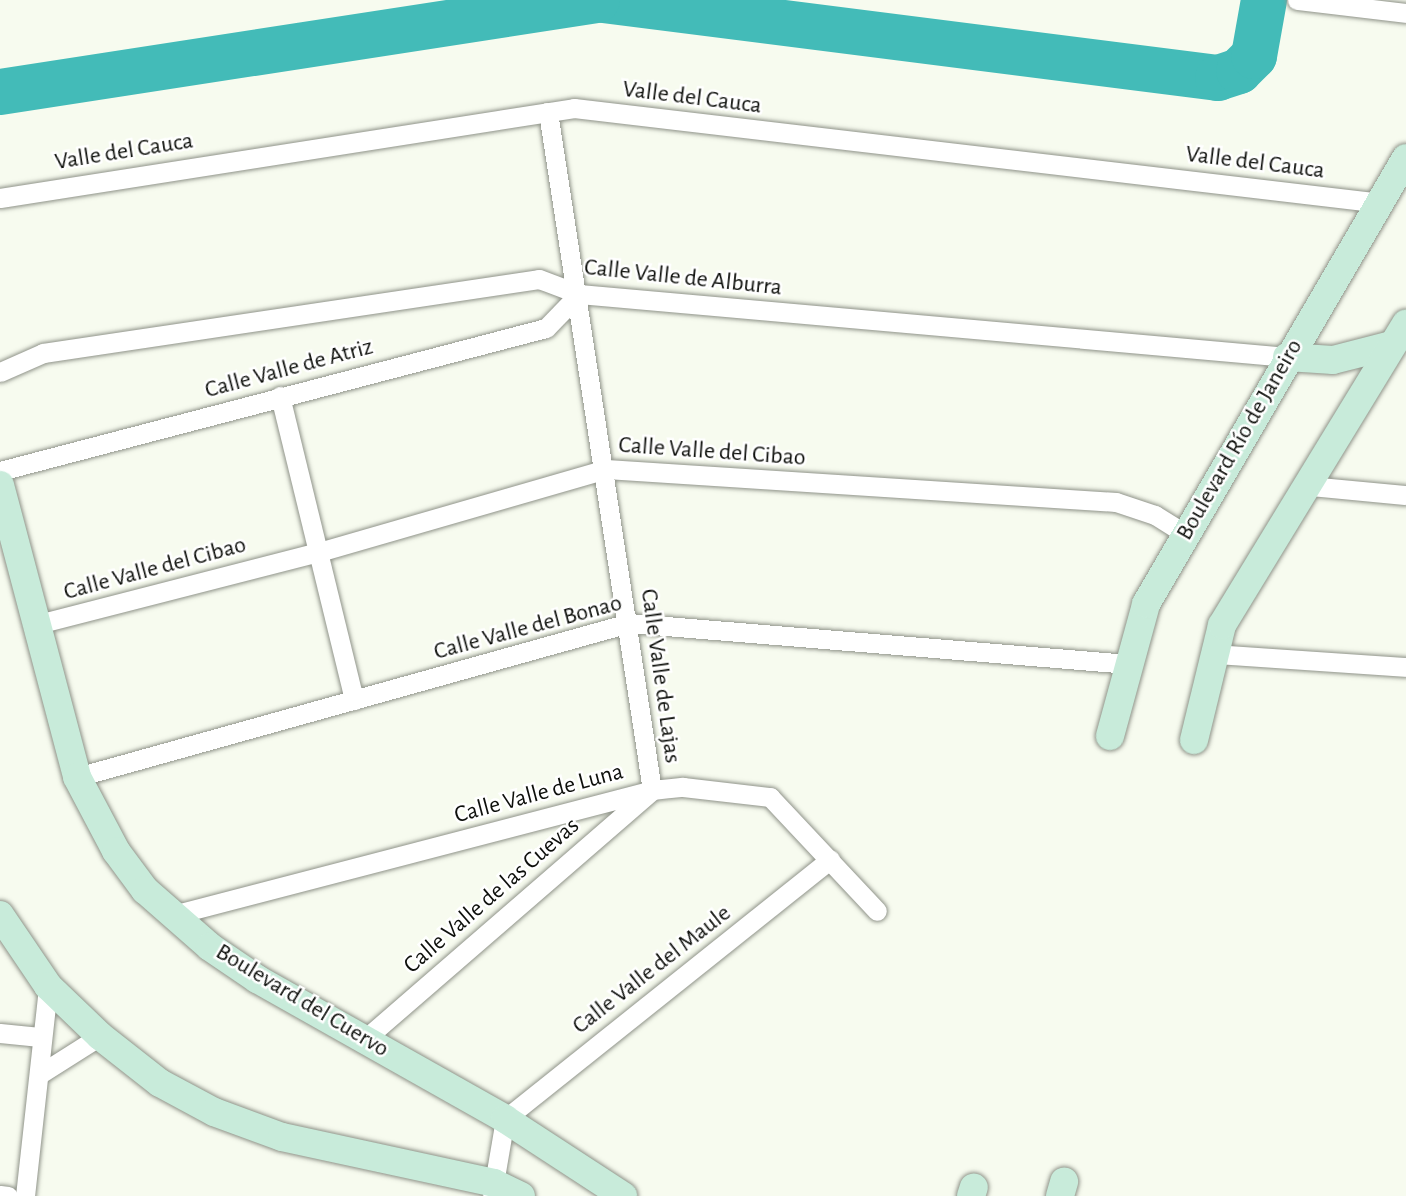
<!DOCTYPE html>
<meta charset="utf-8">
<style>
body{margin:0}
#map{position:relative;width:1406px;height:1196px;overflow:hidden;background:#f7fbef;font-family:"Alegreya Sans",sans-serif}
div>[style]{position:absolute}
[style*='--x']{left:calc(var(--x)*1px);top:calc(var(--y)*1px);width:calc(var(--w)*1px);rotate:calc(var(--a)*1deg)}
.river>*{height:46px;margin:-23px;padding:0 23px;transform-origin:23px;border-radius:23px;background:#43bbb8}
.roads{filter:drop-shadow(0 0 2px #8f9389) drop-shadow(0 0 2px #8f9389)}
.street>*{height:19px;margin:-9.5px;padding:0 9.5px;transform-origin:9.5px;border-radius:9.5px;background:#fff}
.secondary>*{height:28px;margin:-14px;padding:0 14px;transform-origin:14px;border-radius:14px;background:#c8ebda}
span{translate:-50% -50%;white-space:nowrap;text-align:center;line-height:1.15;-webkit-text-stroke:5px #fff;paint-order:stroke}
.street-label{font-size:24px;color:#0d0f0b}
</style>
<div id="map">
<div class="river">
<i style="--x:603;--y:0;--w:620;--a:7.23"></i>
<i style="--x:1218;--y:78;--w:22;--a:-18"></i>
<i style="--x:1239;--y:71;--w:21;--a:-45"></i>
<i style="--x:1254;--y:56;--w:57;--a:-79.9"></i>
<i style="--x:0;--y:92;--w:604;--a:-8.76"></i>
</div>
<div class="roads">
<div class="street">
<i style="--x:1297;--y:0;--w:110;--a:6.8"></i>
<i style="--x:0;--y:198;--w:581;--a:-8.91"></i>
<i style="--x:574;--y:108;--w:813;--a:6.71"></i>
<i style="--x:0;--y:372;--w:47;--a:-23.8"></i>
<i style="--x:43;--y:353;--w:501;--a:-8.49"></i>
<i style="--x:539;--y:279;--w:43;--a:20.6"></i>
<i style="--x:579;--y:294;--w:711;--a:5.08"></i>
<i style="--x:280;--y:396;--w:313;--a:76.3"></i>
<i style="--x:0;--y:471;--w:564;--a:-14.68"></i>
<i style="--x:546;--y:328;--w:47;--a:-45.9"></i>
<i style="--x:1310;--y:486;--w:96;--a:5.4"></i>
<i style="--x:38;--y:624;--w:290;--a:-14.4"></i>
<i style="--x:319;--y:552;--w:299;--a:-16.1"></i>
<i style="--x:606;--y:469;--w:511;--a:3.7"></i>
<i style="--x:1116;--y:502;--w:41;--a:18.4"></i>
<i style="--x:1155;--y:515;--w:36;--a:32"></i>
<i style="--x:1215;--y:654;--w:191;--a:3.9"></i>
<i style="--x:77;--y:777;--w:573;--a:-15.59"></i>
<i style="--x:629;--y:623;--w:502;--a:4.69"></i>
<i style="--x:173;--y:915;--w:495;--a:-14.6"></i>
<i style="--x:652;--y:790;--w:31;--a:-6"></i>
<i style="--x:683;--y:787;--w:88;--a:6.6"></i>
<i style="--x:770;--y:797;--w:156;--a:46.8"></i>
<i style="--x:0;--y:1033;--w:40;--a:5.7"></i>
<i style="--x:365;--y:1039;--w:380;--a:-40.9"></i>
<i style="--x:652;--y:790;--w:686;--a:-98.72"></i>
<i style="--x:40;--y:1074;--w:71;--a:-32.3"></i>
<i style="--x:0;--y:1195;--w:8;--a:7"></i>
<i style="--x:492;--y:1195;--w:77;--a:-80.3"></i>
<i style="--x:505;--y:1119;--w:416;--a:-38.6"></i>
<i style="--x:25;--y:1196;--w:211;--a:-83.7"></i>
</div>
<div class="secondary">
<i style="--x:1287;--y:357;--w:46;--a:3.7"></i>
<i style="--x:1333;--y:360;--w:61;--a:-14.3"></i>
<i style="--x:0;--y:485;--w:302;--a:75.2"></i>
<i style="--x:77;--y:777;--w:84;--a:62.2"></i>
<i style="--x:116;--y:851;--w:49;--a:53.4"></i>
<i style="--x:145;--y:890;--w:86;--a:41.2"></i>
<i style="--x:210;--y:947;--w:57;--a:34.2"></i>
<i style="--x:257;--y:979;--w:285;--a:29.4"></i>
<i style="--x:505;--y:1119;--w:141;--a:33.1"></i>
<i style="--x:1110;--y:736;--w:137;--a:-74.7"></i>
<i style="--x:1146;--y:604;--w:516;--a:-59.76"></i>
<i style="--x:1194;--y:740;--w:118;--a:-76.3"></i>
<i style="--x:1222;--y:625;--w:353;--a:-58.6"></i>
<i style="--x:0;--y:915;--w:86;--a:55.9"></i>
<i style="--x:48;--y:986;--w:72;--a:43.9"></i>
<i style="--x:100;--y:1036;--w:76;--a:38.1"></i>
<i style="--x:160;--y:1083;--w:61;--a:28.2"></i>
<i style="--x:214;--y:1112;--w:72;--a:20.2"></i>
<i style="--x:282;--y:1137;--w:217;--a:12.2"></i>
<i style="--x:494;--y:1183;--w:30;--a:26"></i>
<i style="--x:971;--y:1196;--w:9;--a:-72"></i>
<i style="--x:1060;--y:1196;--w:15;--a:-74"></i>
</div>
</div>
<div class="street-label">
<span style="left:692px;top:98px;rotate:7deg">Valle del Cauca</span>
<span style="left:124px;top:152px;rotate:-9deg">Valle del Cauca</span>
<span style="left:1255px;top:163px;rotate:7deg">Valle del Cauca</span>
<span style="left:683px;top:278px;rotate:6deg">Calle Valle de Alburra</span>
<span style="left:289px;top:369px;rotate:-15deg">Calle Valle de Atriz</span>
<span style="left:1240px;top:440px;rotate:-60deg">Boulevard Río de Janeiro</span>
<span style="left:712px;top:452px;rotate:4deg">Calle Valle del Cibao</span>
<span style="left:155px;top:569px;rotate:-15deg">Calle Valle del Cibao</span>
<span style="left:528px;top:628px;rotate:-15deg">Calle Valle del Bonao</span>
<span style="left:660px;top:676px;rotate:82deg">Calle Valle de Lajas</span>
<span style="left:539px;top:794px;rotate:-15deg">Calle Valle de Luna</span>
<span style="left:492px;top:896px;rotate:-41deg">Calle Valle de las Cuevas</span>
<span style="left:652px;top:970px;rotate:-38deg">Calle Valle del Maule</span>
<span style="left:302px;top:1001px;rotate:31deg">Boulevard del Cuervo</span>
</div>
</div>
